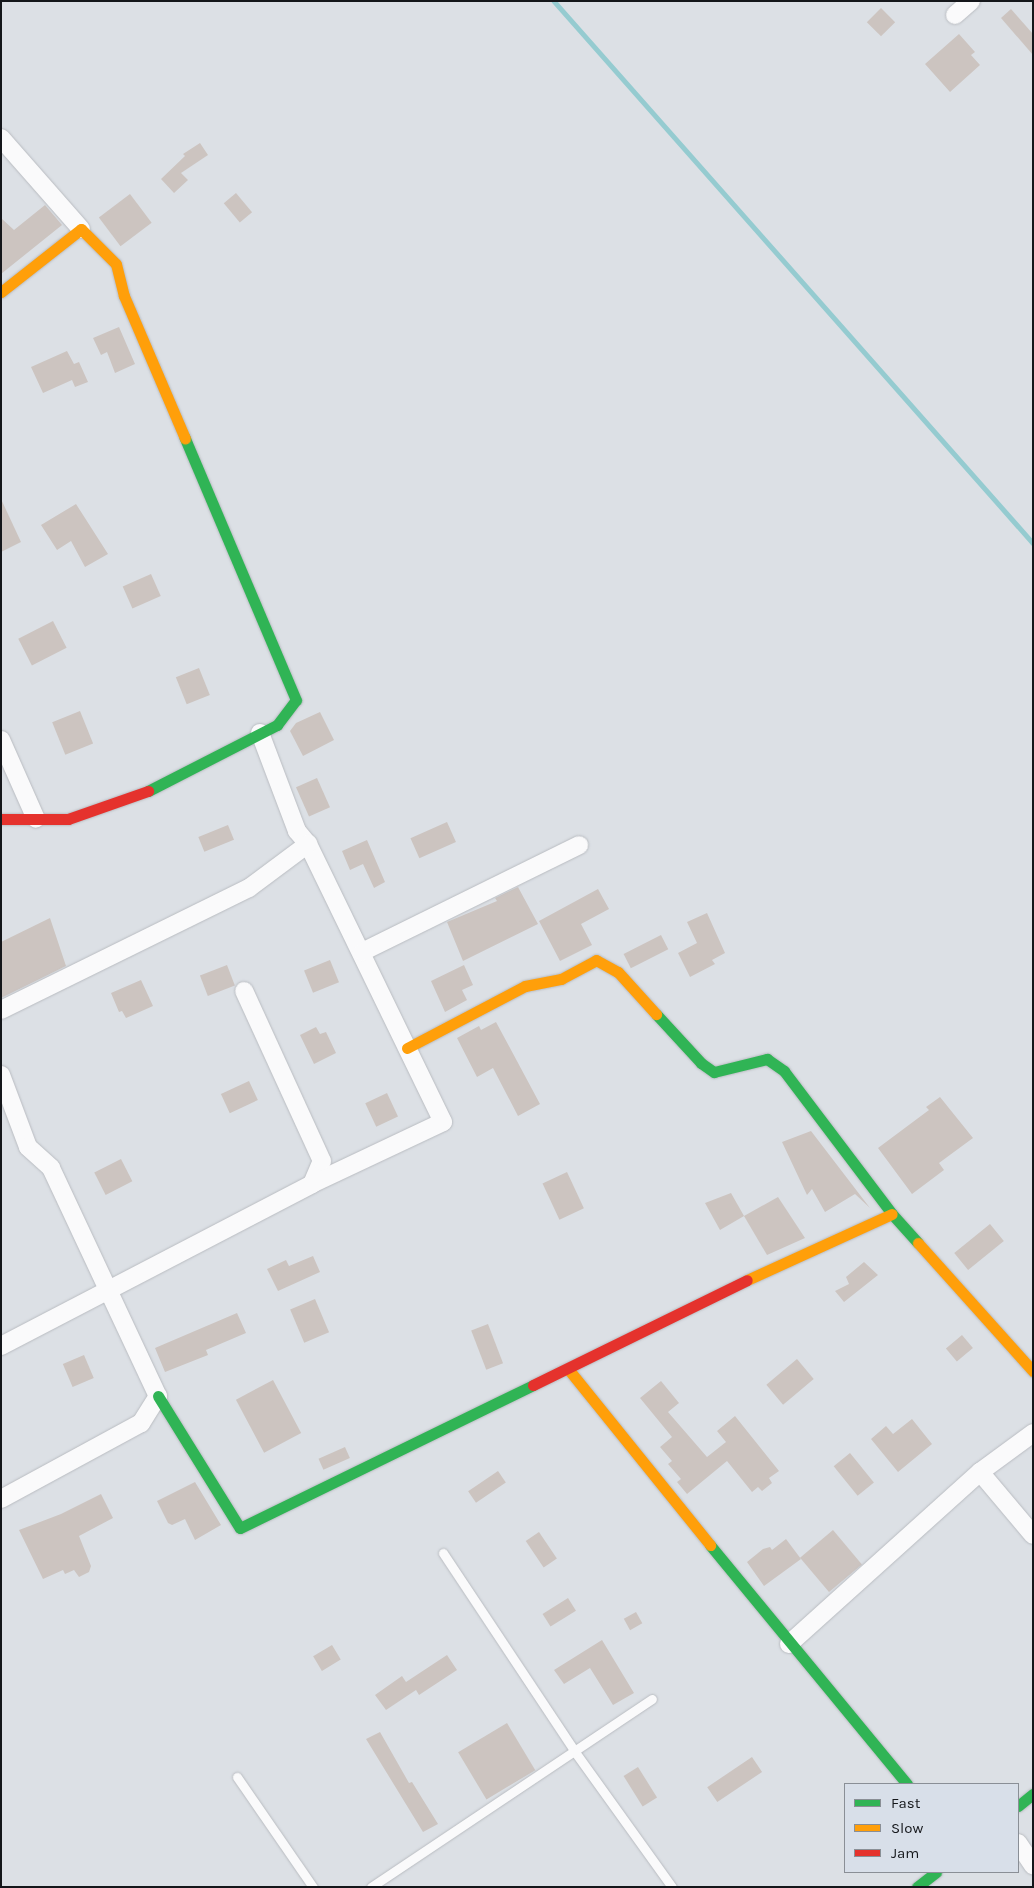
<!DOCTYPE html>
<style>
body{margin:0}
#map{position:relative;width:1034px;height:1888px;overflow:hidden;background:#dce0e5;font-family:Karla,sans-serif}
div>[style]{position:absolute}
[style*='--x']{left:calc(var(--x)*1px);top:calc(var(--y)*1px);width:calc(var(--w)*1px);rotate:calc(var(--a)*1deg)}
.stream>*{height:4.5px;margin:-2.25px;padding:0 2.25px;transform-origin:2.25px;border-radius:2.25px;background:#95cbd0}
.building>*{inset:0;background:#ccc4c0;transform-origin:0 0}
.roads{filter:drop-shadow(0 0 1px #b9bcc1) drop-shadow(0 0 1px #b9bcc1)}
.lane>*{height:9px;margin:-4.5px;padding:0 4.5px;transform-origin:4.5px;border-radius:4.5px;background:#fafafb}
.street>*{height:18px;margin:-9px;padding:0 9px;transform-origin:9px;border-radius:9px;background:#fafafb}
.fast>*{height:11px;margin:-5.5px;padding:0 5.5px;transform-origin:5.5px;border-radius:5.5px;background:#30b455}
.slow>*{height:11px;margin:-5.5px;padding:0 5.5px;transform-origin:5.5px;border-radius:5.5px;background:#ff9f0a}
.jam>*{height:11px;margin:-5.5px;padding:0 5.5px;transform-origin:5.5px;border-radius:5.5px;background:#e5322d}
span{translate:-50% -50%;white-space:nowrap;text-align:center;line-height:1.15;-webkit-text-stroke:4px #d8dfe9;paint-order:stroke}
.frame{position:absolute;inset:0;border:2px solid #14161a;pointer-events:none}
.legend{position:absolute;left:844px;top:1783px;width:175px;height:90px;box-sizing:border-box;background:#d8dfe9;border:1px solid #8a8f96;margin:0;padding:6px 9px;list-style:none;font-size:15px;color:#14161a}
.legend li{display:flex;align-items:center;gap:10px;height:25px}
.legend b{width:25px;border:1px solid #8a8f96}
</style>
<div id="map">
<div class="stream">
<i style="--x:554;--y:1;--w:723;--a:48.53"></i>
</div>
<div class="building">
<i style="left:881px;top:8px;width:20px;height:20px;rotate:45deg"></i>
<i style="clip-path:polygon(1011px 9px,1033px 34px,1033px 55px,1001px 18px)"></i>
<i style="clip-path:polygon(959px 34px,975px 52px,971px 55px,980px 65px,950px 92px,925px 64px)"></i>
<i style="clip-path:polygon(200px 143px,208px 155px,181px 173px,188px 180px,174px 193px,161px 179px,185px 156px,183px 154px)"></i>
<i style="left:236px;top:193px;width:25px;height:16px;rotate:50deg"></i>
<i style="left:130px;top:194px;width:36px;height:39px;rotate:53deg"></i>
<i style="clip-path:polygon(45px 205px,62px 225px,1px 274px,1px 218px,14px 230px)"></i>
<i style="clip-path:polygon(119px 327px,135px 364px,115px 373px,107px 352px,101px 355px,93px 338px)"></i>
<i style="clip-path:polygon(67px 351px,74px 364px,79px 362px,88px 382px,75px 387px,72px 380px,43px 393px,31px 367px)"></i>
<i style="clip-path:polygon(1px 499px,21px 542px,1px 552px)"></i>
<i style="clip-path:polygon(76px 504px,108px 554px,85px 567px,71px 541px,57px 550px,41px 525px)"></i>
<i style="left:151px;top:574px;width:24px;height:31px;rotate:66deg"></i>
<i style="left:53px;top:621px;width:30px;height:39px;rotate:63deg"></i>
<i style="left:199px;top:668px;width:29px;height:25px;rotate:68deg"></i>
<i style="left:80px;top:711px;width:35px;height:30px;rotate:68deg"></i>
<i style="clip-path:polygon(320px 712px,334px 740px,303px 756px,290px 731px,296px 723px)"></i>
<i style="left:317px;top:778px;width:32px;height:23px;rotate:66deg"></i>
<i style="left:447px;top:822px;width:22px;height:40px;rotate:66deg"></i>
<i style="left:228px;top:825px;width:16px;height:32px;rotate:68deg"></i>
<i style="clip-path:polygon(367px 840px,385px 882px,374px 888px,363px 864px,350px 870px,342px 851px)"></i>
<i style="clip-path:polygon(518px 887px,538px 924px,463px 961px,447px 922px,497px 901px,495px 898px)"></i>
<i style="clip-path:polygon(598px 889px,609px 909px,581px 924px,592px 945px,560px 961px,539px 921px)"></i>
<i style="clip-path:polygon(707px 913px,725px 953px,712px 960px,715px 964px,690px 977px,678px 953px,697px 943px,687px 922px)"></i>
<i style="clip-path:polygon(50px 918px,66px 966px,1px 998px,1px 942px)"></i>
<i style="left:661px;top:935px;width:16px;height:42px;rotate:63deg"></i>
<i style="left:330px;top:960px;width:24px;height:28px;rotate:68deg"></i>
<i style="left:227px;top:965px;width:22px;height:29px;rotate:69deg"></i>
<i style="clip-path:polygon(464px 965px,473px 985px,462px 990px,467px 1000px,445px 1012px,431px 981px)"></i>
<i style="clip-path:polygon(141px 980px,153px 1006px,126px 1018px,122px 1011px,119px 1012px,111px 993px)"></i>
<i style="clip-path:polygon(496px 1022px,540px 1104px,518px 1116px,493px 1068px,477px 1077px,457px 1038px,479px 1026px,481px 1030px)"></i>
<i style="clip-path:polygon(316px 1027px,320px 1034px,326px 1032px,336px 1053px,314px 1064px,300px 1035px)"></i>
<i style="left:249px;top:1081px;width:21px;height:31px;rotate:65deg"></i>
<i style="left:387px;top:1093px;width:26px;height:24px;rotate:65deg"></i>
<i style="clip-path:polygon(940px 1097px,973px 1138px,939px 1163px,944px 1170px,912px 1194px,878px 1148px,929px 1110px,926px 1107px)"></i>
<i style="clip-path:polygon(811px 1131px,870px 1208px,855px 1194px,825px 1212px,812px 1189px,807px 1195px,782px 1142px)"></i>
<i style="left:121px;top:1159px;width:25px;height:30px;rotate:63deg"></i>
<i style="left:567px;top:1172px;width:40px;height:27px;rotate:65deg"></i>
<i style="clip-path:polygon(731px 1193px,744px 1216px,720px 1230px,705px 1203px)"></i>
<i style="clip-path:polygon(778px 1197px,805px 1238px,767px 1255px,744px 1216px)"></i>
<i style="left:990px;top:1224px;width:22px;height:46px;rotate:51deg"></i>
<i style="clip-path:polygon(313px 1256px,320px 1272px,278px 1291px,267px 1269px,286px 1260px,289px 1266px)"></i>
<i style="clip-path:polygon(864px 1262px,878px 1275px,844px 1302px,835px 1291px,849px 1284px,846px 1277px)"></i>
<i style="left:315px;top:1299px;width:36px;height:27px;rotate:67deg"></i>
<i style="clip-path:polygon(237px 1313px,246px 1333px,206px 1350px,208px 1355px,165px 1372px,155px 1348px)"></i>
<i style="left:488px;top:1324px;width:42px;height:18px;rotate:69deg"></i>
<i style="left:962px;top:1335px;width:17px;height:21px;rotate:50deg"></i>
<i style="left:84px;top:1355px;width:25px;height:23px;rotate:67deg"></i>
<i style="left:797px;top:1359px;width:26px;height:40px;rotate:50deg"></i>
<i style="left:273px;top:1380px;width:60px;height:42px;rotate:62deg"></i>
<i style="clip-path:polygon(661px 1381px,679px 1403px,668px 1412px,707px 1457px,726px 1442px,717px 1431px,735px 1416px,779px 1471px,769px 1478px,772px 1483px,762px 1491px,758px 1487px,752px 1492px,727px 1461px,687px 1494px,677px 1482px,681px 1479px,668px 1464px,672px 1461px,660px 1447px,672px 1437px,640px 1398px)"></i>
<i style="clip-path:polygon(912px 1419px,932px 1444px,898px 1472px,871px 1439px,886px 1426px,893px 1434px)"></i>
<i style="left:345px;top:1447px;width:12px;height:29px;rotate:66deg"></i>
<i style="left:850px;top:1453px;width:38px;height:21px;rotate:51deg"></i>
<i style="left:498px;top:1471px;width:14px;height:36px;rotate:56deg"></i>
<i style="clip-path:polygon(195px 1482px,221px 1525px,195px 1540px,185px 1519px,172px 1525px,168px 1523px,157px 1501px)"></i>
<i style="clip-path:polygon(101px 1494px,113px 1518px,79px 1536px,91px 1566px,89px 1572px,79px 1577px,74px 1570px,65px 1574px,63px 1570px,43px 1579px,19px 1530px,61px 1514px)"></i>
<i style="left:833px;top:1530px;width:45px;height:43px;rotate:50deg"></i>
<i style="left:539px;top:1532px;width:32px;height:16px;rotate:56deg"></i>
<i style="clip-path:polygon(786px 1539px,801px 1559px,764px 1586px,747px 1562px,763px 1549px,770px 1547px,772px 1550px)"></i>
<i style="left:568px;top:1598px;width:15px;height:30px;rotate:58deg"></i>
<i style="left:636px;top:1612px;width:13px;height:14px;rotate:61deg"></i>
<i style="clip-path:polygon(602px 1640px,634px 1693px,613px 1705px,590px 1668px,564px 1684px,554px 1670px)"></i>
<i style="left:332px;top:1645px;width:17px;height:22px;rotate:59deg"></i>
<i style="clip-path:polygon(447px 1655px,457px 1670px,419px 1695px,416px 1690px,386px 1710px,375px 1695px,402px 1676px,406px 1682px)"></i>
<i style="left:507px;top:1723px;width:55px;height:57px;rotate:59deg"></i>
<i style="clip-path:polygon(380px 1732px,409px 1783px,412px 1782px,438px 1824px,423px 1832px,366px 1739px)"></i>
<i style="left:752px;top:1757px;width:18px;height:54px;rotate:56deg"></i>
<i style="left:638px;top:1767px;width:36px;height:17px;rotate:58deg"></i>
</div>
<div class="roads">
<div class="lane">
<i style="--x:443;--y:1553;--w:239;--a:56.4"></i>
<i style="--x:575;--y:1752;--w:166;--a:54.3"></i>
<i style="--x:237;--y:1777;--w:134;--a:55.4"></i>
<i style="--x:371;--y:1887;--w:338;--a:-33.8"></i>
</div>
<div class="street">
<i style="--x:955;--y:15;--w:21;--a:-41"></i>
<i style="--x:1;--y:138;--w:121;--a:48.7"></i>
<i style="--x:260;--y:733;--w:105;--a:69.3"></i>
<i style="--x:297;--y:831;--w:17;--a:50"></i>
<i style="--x:308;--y:844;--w:309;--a:64.1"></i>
<i style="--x:443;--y:1122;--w:145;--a:154.7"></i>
<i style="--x:1;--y:740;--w:86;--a:66.1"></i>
<i style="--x:362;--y:952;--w:242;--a:-26.2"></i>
<i style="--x:1;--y:1010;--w:276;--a:-26.2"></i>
<i style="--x:249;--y:888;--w:74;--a:-36.7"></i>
<i style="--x:1;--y:1075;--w:77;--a:69.4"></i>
<i style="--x:28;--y:1147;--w:31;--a:42"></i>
<i style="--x:51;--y:1168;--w:252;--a:64.9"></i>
<i style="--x:158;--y:1396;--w:32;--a:122"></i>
<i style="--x:141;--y:1423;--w:159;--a:151.5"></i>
<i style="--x:1;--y:1346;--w:351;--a:-27.5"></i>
<i style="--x:312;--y:1184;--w:25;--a:-67"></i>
<i style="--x:322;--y:1161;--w:187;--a:-114.6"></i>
<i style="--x:980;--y:1472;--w:82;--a:49.9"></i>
<i style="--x:789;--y:1644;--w:257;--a:-42"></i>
<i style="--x:980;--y:1472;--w:66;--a:-36.3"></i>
<i style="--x:1018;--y:1843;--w:27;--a:56"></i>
</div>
<div class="fast">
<i style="--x:148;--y:791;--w:145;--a:-27.1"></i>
<i style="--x:277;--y:725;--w:31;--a:-53"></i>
<i style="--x:296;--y:700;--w:285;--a:-113"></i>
<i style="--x:656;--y:1014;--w:67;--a:47.4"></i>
<i style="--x:701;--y:1063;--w:16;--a:35"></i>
<i style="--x:714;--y:1072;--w:55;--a:-13.8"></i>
<i style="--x:767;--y:1059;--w:21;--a:35"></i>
<i style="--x:784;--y:1071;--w:179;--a:52.9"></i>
<i style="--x:892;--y:1214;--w:39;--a:48"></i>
<i style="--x:158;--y:1396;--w:155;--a:58.2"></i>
<i style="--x:240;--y:1528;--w:326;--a:-26"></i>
<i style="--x:710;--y:1545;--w:310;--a:50.5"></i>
<i style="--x:1018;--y:1806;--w:19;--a:-39"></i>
<i style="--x:917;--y:1887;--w:24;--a:-38"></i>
</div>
<div class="slow">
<i style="--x:1;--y:292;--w:102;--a:-38.2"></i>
<i style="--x:81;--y:229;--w:49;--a:45"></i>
<i style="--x:116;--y:264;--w:33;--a:76"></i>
<i style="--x:124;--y:296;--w:155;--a:66.8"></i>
<i style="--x:407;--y:1048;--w:133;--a:-27.7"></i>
<i style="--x:525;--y:986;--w:37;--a:-11"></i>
<i style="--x:561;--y:979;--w:40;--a:-28"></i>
<i style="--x:596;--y:960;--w:25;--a:29"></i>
<i style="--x:618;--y:972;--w:57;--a:47.9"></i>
<i style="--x:918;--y:1243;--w:172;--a:48.1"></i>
<i style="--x:747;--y:1280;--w:159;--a:-24.5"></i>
<i style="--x:569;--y:1370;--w:225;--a:51.1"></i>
</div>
<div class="jam">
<i style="--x:1;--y:819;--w:67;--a:0"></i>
<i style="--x:68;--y:819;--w:85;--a:-19.3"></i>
<i style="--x:533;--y:1385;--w:238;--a:-26.1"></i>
</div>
</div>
<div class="frame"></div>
<ul class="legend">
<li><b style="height:6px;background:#30b455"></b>Fast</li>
<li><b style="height:6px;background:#ff9f0a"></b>Slow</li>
<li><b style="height:6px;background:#e5322d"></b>Jam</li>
</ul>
</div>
